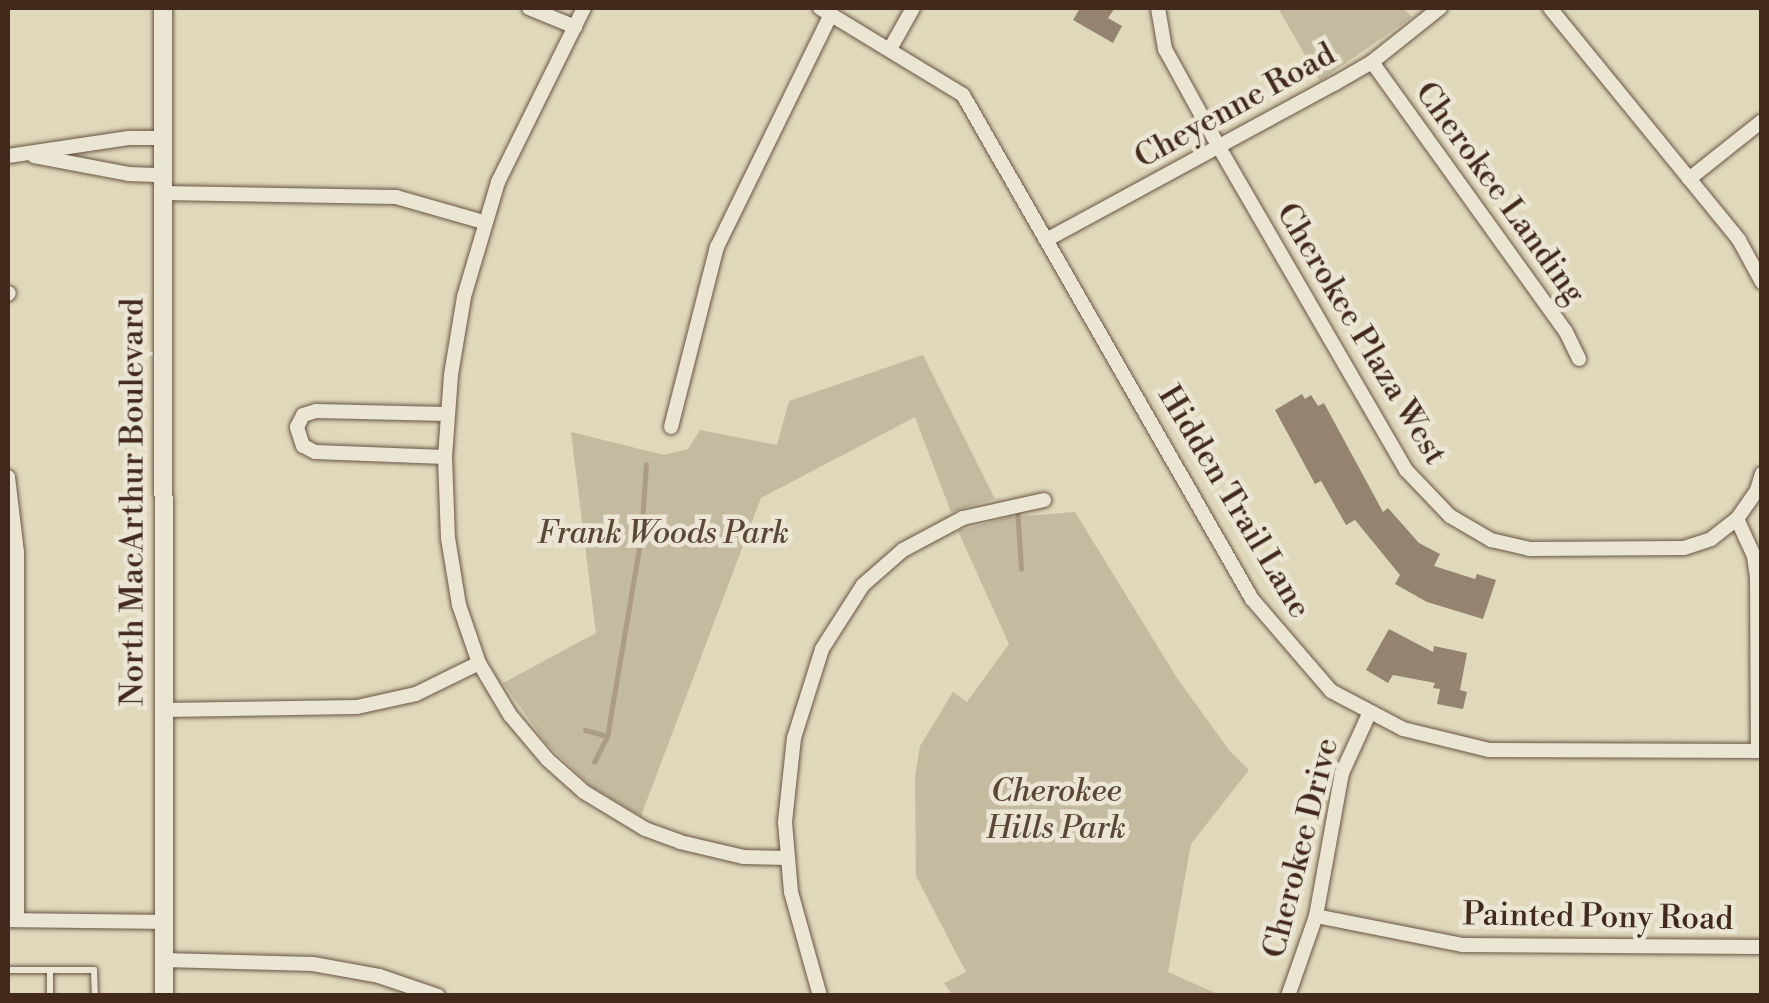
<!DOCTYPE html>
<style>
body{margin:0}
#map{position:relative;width:1769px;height:1003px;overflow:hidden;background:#dfd8bb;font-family:"Libre Bodoni",serif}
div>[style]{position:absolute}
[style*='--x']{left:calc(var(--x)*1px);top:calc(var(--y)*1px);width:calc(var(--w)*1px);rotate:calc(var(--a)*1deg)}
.green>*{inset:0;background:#c4baa0}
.stream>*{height:5px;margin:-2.5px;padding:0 2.5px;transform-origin:2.5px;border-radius:2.5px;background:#aa9c85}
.building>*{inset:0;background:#94846f}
.roads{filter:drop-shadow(0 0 2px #695544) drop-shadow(0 0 2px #695544)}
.lane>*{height:6px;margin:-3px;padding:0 3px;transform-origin:3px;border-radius:3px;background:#eae6d3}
.street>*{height:14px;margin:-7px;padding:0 7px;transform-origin:7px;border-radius:7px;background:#eae6d3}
.secondary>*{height:18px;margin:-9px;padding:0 9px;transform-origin:9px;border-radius:9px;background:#eae6d3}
span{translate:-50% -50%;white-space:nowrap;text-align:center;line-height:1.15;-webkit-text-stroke:9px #eae6d3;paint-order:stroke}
.street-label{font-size:32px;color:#42291c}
.park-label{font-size:32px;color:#5c4636;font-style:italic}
.frame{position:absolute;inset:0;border:10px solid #42291c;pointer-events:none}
</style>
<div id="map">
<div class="green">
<i style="clip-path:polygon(1278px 8px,1403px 8px,1412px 17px,1320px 81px)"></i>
<i style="clip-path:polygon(923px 355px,995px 499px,951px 512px,915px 417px,761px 498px,641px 816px,591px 786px,546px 743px,503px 683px,596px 633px,571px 432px,664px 455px,688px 449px,700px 430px,777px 445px,789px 401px)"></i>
<i style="clip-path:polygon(1075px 512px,1177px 678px,1229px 750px,1249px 770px,1191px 844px,1168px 972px,1220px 995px,953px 996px,944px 983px,966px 972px,916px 876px,915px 777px,920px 746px,953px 692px,967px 702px,1009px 644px,958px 531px,1009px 517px)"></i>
</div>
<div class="stream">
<i style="--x:1017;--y:508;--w:61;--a:86.2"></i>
<i style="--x:585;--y:730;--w:23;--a:15"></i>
<i style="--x:594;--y:762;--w:28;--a:-63"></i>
<i style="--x:607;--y:737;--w:204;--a:-80.4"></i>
<i style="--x:641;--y:536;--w:72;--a:-86"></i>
</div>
<div class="building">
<i style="clip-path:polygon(1080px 8px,1115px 8px,1108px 18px,1122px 26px,1113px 43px,1073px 20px)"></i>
<i style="clip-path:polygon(1302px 394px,1305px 399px,1311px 395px,1318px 406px,1324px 403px,1383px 512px,1388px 508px,1419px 543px,1440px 554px,1434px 566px,1475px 579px,1477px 574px,1496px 580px,1483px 619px,1427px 602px,1395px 584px,1400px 575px,1355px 520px,1346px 525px,1321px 481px,1315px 484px,1275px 410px)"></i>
<i style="clip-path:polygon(1389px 629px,1433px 652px,1434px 646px,1467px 653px,1460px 690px,1467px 692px,1463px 709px,1437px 704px,1440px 689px,1433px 688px,1435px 683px,1393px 675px,1388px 683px,1366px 670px)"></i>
</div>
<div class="roads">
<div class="lane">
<i style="--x:8;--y:970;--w:86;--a:0"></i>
<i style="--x:94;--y:970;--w:26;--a:88"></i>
<i style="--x:50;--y:970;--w:26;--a:90"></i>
</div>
<div class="street">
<i style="--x:529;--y:8;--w:50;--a:22.4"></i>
<i style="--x:584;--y:8;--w:194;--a:116.3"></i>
<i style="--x:498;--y:182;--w:120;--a:106.5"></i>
<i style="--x:464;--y:297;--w:79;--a:99.5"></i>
<i style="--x:451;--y:375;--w:82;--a:94.2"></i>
<i style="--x:445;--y:457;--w:81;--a:87.9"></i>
<i style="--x:448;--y:538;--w:68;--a:80.7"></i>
<i style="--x:459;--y:605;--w:61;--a:71"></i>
<i style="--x:479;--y:663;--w:61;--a:59.2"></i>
<i style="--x:510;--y:715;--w:57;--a:49.9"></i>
<i style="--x:547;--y:759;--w:50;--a:41.7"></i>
<i style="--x:584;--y:792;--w:71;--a:31.2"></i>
<i style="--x:645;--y:829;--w:37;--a:20"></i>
<i style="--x:680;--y:842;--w:66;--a:13.2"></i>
<i style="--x:744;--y:857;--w:43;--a:1.3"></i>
<i style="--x:820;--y:8;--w:167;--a:31.3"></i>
<i style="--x:963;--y:95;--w:581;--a:60.17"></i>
<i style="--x:1252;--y:599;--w:121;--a:49.3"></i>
<i style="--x:1331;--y:691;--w:81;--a:27.8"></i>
<i style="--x:1403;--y:729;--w:89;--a:13.7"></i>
<i style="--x:1489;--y:750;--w:273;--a:0.2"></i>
<i style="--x:1158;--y:8;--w:42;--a:80.3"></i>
<i style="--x:1165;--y:49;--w:114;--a:61.2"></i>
<i style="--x:1220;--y:149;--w:371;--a:59.9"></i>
<i style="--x:1406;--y:470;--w:64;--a:46.3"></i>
<i style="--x:1450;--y:516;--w:48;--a:30.3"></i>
<i style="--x:1491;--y:540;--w:39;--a:13"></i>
<i style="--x:1529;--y:549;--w:155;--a:-0.4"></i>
<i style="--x:1684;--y:548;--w:28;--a:-18"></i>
<i style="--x:1711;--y:539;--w:33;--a:-38"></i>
<i style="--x:1737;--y:519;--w:35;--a:-55"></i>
<i style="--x:1757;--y:490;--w:17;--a:-73"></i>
<i style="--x:1550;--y:8;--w:299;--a:50.8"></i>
<i style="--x:1739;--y:240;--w:48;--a:61.3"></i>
<i style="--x:890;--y:49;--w:47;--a:-60.7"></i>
<i style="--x:1372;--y:62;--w:332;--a:54.3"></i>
<i style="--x:1566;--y:332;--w:30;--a:64"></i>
<i style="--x:8;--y:156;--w:122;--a:-8.5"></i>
<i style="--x:129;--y:138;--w:34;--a:0"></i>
<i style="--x:34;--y:156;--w:96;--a:10.8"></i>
<i style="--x:128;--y:174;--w:35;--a:2"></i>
<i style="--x:1689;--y:179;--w:93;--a:-38.5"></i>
<i style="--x:163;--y:193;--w:233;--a:1"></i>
<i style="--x:396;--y:197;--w:91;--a:15.9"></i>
<i style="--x:1048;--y:239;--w:325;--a:-28.5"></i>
<i style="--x:1334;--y:84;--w:44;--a:-30.1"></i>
<i style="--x:1372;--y:62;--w:87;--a:-38.5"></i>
<i style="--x:8;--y:294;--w:1;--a:-45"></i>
<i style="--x:671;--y:427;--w:186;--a:-75.7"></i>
<i style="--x:717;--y:247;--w:259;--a:-63.9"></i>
<i style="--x:445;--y:457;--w:130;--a:-177.8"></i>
<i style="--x:315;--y:452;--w:13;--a:-153"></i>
<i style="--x:303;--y:446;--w:20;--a:-108"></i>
<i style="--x:297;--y:427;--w:13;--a:-63"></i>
<i style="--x:303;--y:415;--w:14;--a:-17"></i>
<i style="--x:316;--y:411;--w:131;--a:1.3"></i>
<i style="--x:8;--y:477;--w:76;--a:83.2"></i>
<i style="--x:17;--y:552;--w:368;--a:90"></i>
<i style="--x:1737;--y:519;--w:41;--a:65.3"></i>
<i style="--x:1754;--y:556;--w:21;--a:82"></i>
<i style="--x:1757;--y:577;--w:174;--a:89.7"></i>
<i style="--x:164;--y:710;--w:193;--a:-0.9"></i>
<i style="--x:357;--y:707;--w:60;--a:-12.4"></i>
<i style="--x:416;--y:694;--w:70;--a:-26.2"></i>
<i style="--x:1316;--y:916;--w:150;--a:11.2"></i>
<i style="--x:1463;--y:945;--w:299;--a:0.4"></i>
<i style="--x:8;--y:920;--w:156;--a:0.7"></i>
<i style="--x:164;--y:960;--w:149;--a:1.5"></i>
<i style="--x:313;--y:964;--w:67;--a:10.3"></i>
<i style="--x:379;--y:976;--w:62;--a:18.7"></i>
<i style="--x:820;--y:996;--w:108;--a:-105.6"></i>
<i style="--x:791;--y:892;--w:70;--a:-94.9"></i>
<i style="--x:785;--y:822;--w:84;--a:-83.9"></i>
<i style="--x:794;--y:738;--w:93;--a:-72.5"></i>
<i style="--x:822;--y:649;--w:76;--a:-57.4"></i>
<i style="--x:863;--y:585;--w:53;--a:-41.2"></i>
<i style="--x:903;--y:550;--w:68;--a:-28.1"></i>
<i style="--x:963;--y:518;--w:83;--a:-12.5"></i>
<i style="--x:1288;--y:996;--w:85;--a:-70.7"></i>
<i style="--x:1316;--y:916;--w:145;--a:-79.7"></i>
<i style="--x:1342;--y:773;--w:65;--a:-65.4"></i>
</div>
<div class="secondary">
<i style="--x:163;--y:8;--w:988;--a:89.94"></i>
</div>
</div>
<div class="street-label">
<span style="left:1235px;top:106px;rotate:-29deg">Cheyenne Road</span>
<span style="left:1500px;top:193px;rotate:54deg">Cherokee Landing</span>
<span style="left:1361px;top:334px;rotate:59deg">Cherokee Plaza West</span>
<span style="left:133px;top:502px;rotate:-90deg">North MacArthur Boulevard</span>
<span style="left:1234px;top:502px;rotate:59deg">Hidden Trail Lane</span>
<span style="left:1301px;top:848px;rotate:-76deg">Cherokee Drive</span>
<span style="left:1598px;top:917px;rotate:1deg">Painted Pony Road</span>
</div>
<div class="park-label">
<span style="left:663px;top:533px">Frank Woods Park</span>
<span style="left:1056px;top:810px">Cherokee<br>Hills Park</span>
</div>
<div class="frame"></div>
</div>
